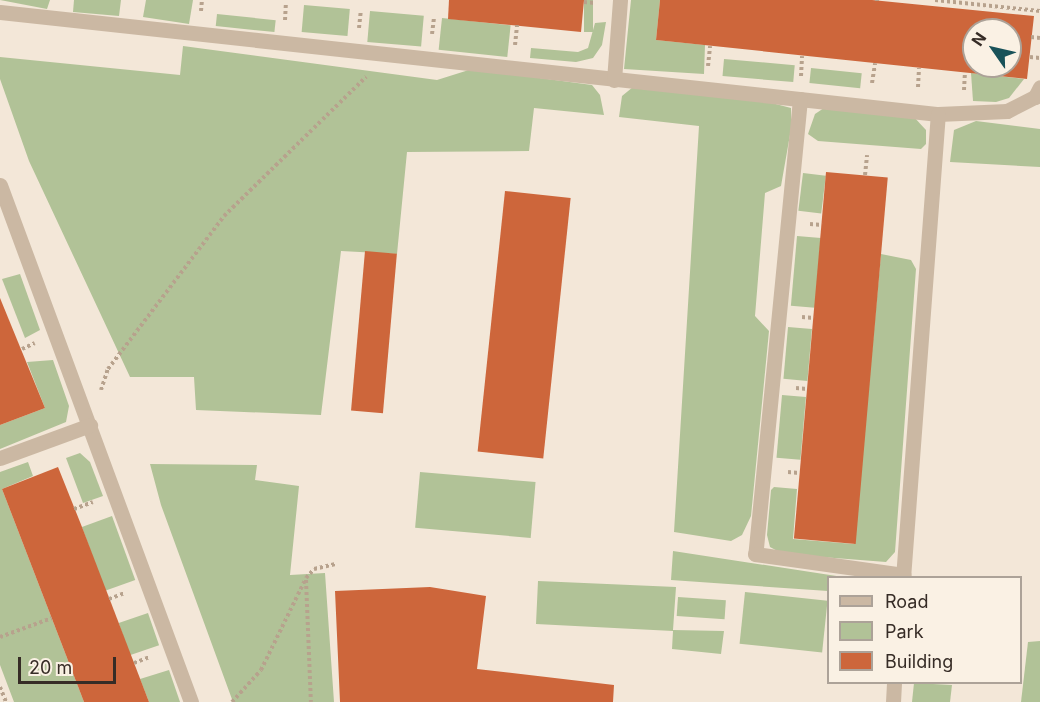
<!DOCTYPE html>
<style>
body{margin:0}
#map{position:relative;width:1040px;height:702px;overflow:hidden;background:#f3e7d8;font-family:Inter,sans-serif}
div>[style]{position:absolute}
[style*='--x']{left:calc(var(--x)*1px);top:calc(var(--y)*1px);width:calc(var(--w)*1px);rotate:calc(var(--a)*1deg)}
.green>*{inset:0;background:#b1c297;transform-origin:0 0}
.building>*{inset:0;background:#cd663b;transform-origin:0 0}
.path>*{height:4px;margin-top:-2px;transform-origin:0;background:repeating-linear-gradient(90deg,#b7a28d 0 3px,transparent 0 6px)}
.minor>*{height:15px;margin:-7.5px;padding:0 7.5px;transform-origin:7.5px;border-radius:7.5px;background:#cbb8a3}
span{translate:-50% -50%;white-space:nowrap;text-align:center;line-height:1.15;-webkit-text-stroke:4.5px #faf1e4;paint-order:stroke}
.legend{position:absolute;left:827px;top:576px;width:195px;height:108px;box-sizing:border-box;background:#faf1e4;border:2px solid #aca298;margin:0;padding:8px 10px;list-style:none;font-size:18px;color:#362c26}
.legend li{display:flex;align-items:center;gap:12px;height:30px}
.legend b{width:30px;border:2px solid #aca298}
.north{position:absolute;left:962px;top:18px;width:60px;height:60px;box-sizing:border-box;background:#faf1e4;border:2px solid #aca298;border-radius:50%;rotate:304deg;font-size:16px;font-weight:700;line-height:24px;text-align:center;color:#362c26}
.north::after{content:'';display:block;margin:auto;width:21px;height:27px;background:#195259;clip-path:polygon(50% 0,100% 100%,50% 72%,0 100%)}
.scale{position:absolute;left:18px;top:657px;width:98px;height:27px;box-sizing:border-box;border:3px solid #362c26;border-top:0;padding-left:8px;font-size:18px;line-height:21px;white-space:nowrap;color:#362c26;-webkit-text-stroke:4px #faf1e4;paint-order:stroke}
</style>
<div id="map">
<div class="green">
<i style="clip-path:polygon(0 0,50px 0,47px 9px)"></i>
<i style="clip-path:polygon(74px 0,121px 0,119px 16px,73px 12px)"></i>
<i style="clip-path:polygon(146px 0,193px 0,189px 24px,143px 17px)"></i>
<i style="left:584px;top:0;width:9px;height:32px"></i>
<i style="clip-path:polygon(631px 0,660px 0,656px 40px,705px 45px,704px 74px,624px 69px)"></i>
<i style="left:304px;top:5px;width:46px;height:27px;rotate:5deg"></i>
<i style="left:370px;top:11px;width:54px;height:31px;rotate:5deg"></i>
<i style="left:217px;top:14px;width:59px;height:12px;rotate:6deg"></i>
<i style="left:442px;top:18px;width:69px;height:32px;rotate:6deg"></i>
<i style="clip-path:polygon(606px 22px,602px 45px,593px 58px,576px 62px,530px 58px,531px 48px,578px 52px,588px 48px,595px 23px)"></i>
<i style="clip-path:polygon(183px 46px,437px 80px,472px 69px,592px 85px,600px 95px,604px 115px,534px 108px,529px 151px,407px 152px,397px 254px,341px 251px,321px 415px,196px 410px,194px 377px,130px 377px,29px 161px,0 79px,0 57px,180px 75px)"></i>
<i style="left:724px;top:59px;width:71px;height:17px;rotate:5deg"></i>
<i style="left:811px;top:68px;width:51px;height:15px;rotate:6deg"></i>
<i style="clip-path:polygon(971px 73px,1024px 79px,1009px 98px,996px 102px,973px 101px)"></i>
<i style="clip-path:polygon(633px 87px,756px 99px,791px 108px,791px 129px,781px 186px,765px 193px,755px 316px,769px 331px,751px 516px,742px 535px,731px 541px,674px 532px,699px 126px,619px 117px,622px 96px)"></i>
<i style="clip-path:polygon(824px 108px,912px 115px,926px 130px,926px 144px,921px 149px,818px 141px,808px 134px,815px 114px)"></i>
<i style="clip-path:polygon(976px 121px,1040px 129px,1040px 167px,950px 162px,954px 130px)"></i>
<i style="left:803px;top:173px;width:23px;height:38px;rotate:7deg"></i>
<i style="left:797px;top:236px;width:24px;height:70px;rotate:5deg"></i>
<i style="clip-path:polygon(881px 254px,911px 260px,916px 269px,895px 552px,886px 562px,783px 554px,770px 547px,767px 535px,771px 490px,774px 487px,797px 489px,793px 539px,854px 544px)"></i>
<i style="clip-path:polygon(20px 274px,40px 330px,25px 338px,2px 279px)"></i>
<i style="left:788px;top:327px;width:24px;height:52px;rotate:5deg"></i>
<i style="clip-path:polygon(53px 360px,69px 406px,66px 422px,0 449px,0 425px,45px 408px,27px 362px)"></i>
<i style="left:782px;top:395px;width:24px;height:63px;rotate:5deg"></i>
<i style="clip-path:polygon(80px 453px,90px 462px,103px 496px,83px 503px,66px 458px)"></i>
<i style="clip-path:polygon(28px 462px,33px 476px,2px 489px,84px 702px,14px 702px,0 665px,0 472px)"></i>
<i style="clip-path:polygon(150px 464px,257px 465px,255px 480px,299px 486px,290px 575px,325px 573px,334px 702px,233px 702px,161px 505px)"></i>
<i style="left:420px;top:472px;width:116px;height:56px;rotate:5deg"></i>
<i style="left:112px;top:516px;width:68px;height:32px;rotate:70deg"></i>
<i style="clip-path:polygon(673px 551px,843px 577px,828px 578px,828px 591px,671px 580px)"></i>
<i style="clip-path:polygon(538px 581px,676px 587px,673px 630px,724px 631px,721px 654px,672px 649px,673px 631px,536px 624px)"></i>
<i style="left:745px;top:592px;width:83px;height:52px;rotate:6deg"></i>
<i style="left:678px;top:597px;width:48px;height:19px;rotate:4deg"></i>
<i style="left:148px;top:613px;width:34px;height:31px;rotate:71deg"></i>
<i style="clip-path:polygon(1040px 641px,1040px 702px,1021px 702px,1028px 642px)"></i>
<i style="clip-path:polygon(169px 670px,180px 702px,149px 702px,140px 679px)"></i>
<i style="clip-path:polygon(914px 683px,952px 685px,950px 702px,912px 702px)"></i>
</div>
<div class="building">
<i style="clip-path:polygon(449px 0,584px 0,581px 32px,448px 19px)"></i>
<i style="clip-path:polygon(evenodd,660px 0,872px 0,1034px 16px,1027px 79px,656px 40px,660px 0,974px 30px,1010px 30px,1010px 66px,974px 66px,974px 30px)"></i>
<i style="left:826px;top:172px;width:62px;height:368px;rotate:5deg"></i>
<i style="left:505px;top:191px;width:66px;height:262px;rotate:6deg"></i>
<i style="left:365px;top:251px;width:32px;height:160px;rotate:5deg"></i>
<i style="clip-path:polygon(0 298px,45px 408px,0 425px)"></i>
<i style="clip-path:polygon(58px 467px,82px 527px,149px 702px,84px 702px,2px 489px)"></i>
<i style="clip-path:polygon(430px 587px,486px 596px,477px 669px,614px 685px,613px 702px,340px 702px,335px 591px)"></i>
</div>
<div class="path">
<i style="--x:935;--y:0;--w:106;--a:6"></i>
<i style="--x:877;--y:1;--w:1;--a:-90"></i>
<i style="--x:584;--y:2;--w:11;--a:5"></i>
<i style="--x:201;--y:11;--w:11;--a:-85"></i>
<i style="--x:285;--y:20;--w:17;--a:-87"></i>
<i style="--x:359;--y:28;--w:18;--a:-84"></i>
<i style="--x:432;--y:34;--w:17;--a:-83"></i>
<i style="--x:1031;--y:37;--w:9;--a:6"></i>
<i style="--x:515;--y:45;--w:20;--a:-84"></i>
<i style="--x:1030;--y:57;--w:10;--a:6"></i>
<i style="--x:708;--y:66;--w:20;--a:-84"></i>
<i style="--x:801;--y:76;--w:20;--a:-87"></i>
<i style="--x:872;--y:83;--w:20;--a:-81"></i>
<i style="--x:918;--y:87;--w:19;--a:-87"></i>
<i style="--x:964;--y:90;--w:18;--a:-87"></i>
<i style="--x:865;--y:175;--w:20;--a:-84"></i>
<i style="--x:810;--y:224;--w:12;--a:5"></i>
<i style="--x:802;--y:317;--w:12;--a:5"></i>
<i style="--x:22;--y:349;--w:14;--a:-25"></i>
<i style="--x:796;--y:388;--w:11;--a:5"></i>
<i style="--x:101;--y:390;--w:22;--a:-72"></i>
<i style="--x:108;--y:369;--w:192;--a:-52.8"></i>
<i style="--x:224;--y:216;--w:199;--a:-44.4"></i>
<i style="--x:788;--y:472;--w:11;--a:5"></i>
<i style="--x:74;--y:509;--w:20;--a:-20"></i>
<i style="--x:306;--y:580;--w:122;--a:87.7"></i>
<i style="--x:109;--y:599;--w:17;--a:-21"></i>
<i style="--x:0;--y:637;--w:55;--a:-20.1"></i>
<i style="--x:134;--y:663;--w:17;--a:-21"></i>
<i style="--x:0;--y:687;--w:16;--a:68"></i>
<i style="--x:232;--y:702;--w:43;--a:-47.8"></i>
<i style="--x:261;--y:670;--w:102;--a:-63.9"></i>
<i style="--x:306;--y:578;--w:12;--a:-48"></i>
<i style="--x:314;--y:569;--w:22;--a:-13"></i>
</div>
<div class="minor">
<i style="--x:0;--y:12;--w:944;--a:6.21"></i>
<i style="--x:938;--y:114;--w:69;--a:-2.5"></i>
<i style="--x:1007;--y:111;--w:31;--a:-27"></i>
<i style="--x:1035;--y:97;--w:11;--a:-63"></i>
<i style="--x:614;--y:80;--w:80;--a:-85.7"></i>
<i style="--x:800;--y:99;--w:457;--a:95.6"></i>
<i style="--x:755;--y:554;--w:150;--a:8"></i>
<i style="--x:0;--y:185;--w:551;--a:69.72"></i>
<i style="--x:0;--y:458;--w:96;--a:-20.1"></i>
<i style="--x:903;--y:578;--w:465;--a:-85.7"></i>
<i style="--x:893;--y:702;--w:20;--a:-87"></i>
</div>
<ul class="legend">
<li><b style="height:8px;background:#cbb8a3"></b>Road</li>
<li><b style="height:16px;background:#b1c297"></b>Park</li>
<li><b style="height:16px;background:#cd663b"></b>Building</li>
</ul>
<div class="north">N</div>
<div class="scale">20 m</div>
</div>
